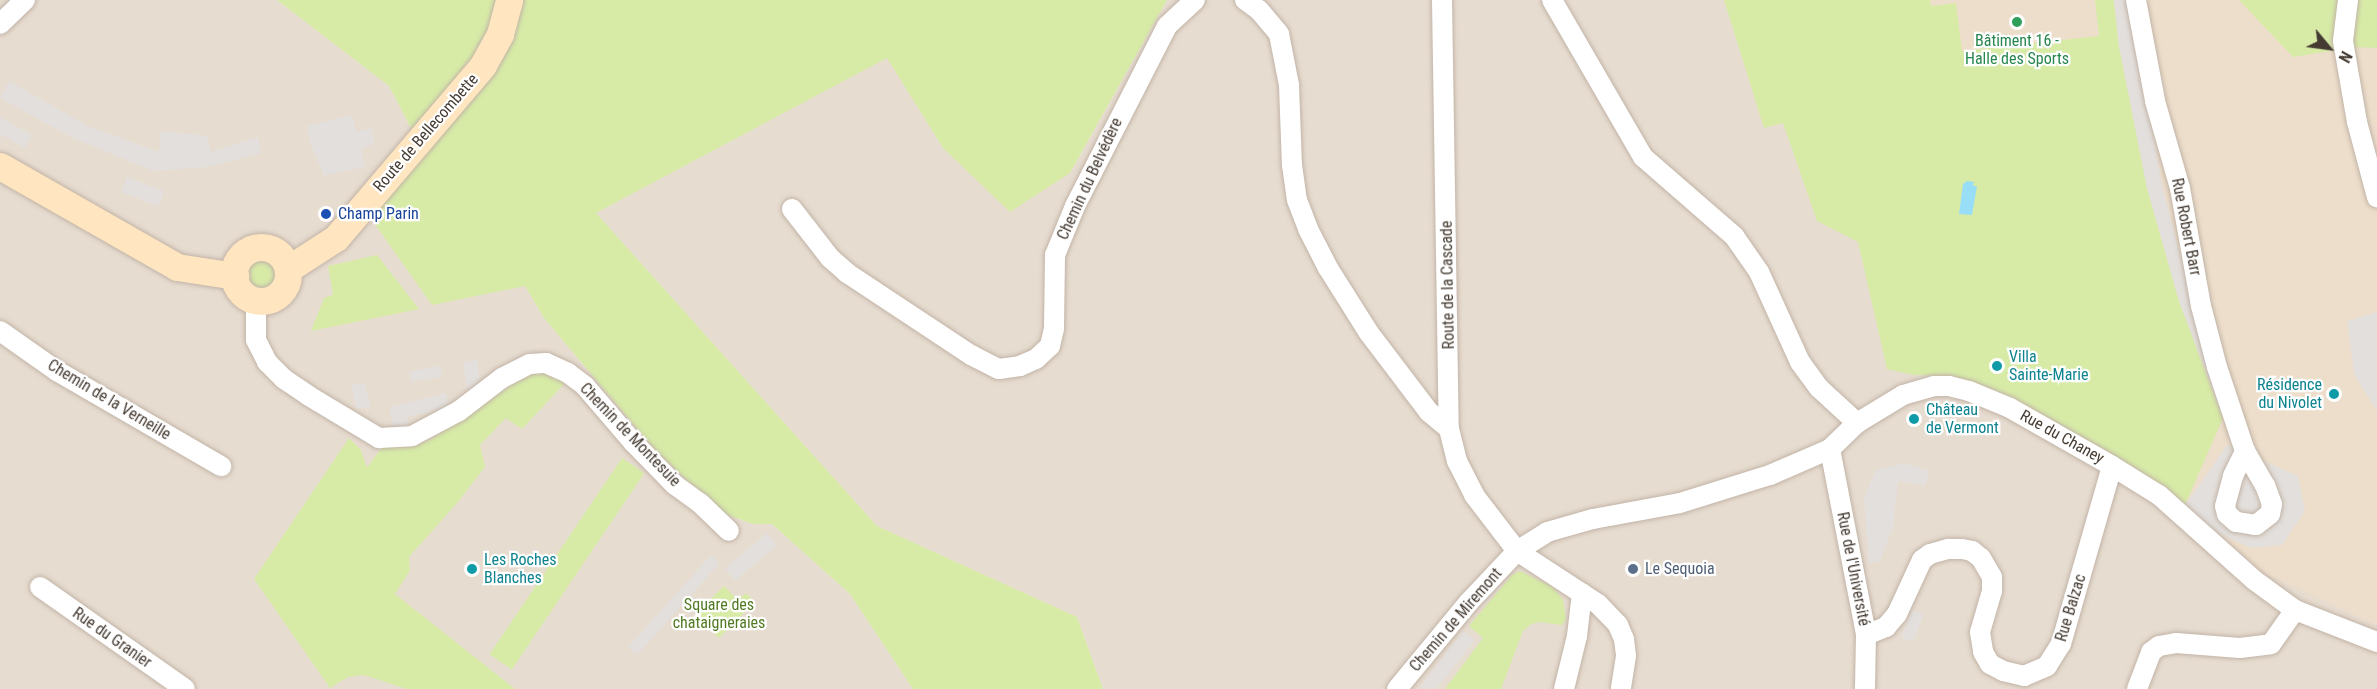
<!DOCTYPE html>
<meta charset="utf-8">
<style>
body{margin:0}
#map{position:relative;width:2377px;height:689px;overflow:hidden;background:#f3ebe2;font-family:"Roboto Condensed",sans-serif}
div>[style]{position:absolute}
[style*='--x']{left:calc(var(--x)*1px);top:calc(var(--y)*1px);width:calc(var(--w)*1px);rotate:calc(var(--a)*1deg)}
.residential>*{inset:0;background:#e7dcd0}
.education>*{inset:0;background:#eddecb}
.green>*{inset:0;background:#d7eba7;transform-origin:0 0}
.round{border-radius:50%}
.parking>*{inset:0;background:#e3dfdc;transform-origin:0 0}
.water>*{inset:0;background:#98def6}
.roads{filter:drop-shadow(0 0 2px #c2b4a7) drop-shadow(0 0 2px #c2b4a7)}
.street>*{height:20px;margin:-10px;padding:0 10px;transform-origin:10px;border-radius:10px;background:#fff}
.secondary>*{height:27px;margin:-13.5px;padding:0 13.5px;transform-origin:13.5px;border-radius:13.5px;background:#ffe6c0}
.secondary>.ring{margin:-13.5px;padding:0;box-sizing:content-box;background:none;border:27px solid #ffe6c0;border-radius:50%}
.dots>*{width:16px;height:16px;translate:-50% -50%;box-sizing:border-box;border:3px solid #fff;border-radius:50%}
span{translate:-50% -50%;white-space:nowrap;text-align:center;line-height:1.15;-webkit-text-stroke:4.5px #fff;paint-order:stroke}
.leisure-label{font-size:16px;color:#27864d}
.street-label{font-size:16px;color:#453b32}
.transit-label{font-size:16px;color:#164399}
.left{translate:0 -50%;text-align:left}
.culture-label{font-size:16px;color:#0d838f}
.right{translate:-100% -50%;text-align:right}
.service-label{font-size:16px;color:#4e5e75}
.park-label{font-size:16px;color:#517a22}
.north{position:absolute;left:2299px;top:18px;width:60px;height:60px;-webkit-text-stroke:4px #fff;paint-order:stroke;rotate:119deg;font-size:16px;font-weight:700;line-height:24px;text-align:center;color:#453b32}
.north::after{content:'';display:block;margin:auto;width:21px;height:27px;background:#453b32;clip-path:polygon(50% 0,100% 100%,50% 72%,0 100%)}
</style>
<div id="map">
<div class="residential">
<i style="clip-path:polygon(0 0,277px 0,389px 86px,421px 147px,497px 239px,544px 318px,656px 451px,722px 513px,753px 524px,772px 524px,850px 594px,913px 689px,0 689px)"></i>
<i style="clip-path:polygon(1167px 0,2377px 0,2377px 689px,1103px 689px,1077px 617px,877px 526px,596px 213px,887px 57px,943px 148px,1070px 173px)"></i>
</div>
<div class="education">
<i style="clip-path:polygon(1724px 0,2377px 0,2377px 625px,2257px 570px,2185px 505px,2223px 418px,1940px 83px,1764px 128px)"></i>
</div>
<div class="green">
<i style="clip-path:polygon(277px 0,1167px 0,1070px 173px,1010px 212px,943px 148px,887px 58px,596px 213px,877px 526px,1077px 617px,1103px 689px,913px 689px,850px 594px,772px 524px,753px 524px,722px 513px,656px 451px,544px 318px,525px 286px,432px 305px,367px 213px,421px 147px,389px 86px)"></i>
<i style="clip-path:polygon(1724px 0,1930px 0,1931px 6px,1956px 3px,1962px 51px,2099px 36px,2095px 0,2114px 0,2119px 46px,2147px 188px,2179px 301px,2223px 418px,2185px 505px,2144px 476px,1954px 376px,1914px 375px,1887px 369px,1858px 242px,1817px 221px,1783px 123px,1764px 128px)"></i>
<i style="clip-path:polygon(2239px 0,2377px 0,2377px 48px,2356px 47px,2293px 57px)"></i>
<i style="clip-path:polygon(377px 255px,419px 309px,311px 331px,324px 298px,333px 295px,328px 266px)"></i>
<i class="round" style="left:247px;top:261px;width:30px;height:30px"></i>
<i style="clip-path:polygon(548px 370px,565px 383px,522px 429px,506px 418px,480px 445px,485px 467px,457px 503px,409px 557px,410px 570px,395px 594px,515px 689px,407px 689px,364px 675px,348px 677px,330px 688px,254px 579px,349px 438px,361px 450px,367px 468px,384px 444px,408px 447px,430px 440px,523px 377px)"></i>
<i style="left:622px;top:458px;width:27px;height:237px;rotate:34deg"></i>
<i style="clip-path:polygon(1520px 571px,1553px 587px,1563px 600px,1566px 619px,1562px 625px,1540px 622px,1531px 624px,1523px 631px,1501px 689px,1445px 689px,1483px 638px,1469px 626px,1512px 575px)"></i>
<i style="clip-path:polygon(724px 586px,738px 600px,746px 593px,755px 602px,719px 638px,695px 614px)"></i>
</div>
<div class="parking">
<i style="clip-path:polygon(2114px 0,2131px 0,2162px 185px,2189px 289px,2231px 415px,2223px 418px,2179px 301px,2147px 188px,2119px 46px)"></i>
<i style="clip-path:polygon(9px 81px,88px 126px,159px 152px,160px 131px,208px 136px,210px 152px,258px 137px,261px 153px,208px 167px,153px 171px,71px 137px,0 98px)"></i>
<i style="clip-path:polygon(352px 115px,356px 132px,371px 128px,374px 144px,362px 148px,364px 167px,324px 176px,309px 140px,307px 126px)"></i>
<i style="clip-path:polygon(0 117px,32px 135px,25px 148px,0 134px)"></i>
<i style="left:127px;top:177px;width:40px;height:16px;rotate:21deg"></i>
<i style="clip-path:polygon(2377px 312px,2377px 411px,2354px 374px,2347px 321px)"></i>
<i style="left:477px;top:360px;width:28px;height:14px;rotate:82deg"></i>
<i style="left:440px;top:366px;width:11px;height:31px;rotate:80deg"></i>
<i style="clip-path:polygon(364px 383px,371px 408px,356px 408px,351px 385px)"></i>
<i style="clip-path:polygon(446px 393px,449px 407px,407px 417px,408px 425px,394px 428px,389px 407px)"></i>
<i style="clip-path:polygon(2227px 445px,2298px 476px,2305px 511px,2282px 545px,2252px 548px,2217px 533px,2185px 505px)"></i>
<i style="clip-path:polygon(1903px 463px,1930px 471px,1925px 486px,1898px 481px,1893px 527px,1880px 561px,1869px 563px,1864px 499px,1875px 471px)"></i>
<i style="left:767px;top:533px;width:16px;height:55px;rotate:50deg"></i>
<i style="left:711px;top:555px;width:12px;height:124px;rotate:42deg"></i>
<i style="left:1912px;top:610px;width:13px;height:29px;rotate:23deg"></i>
<i style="clip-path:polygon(1463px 631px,1475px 640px,1436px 689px,1422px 689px,1420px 687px)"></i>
</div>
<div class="water">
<i style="clip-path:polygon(1967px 181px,1974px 182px,1973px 186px,1977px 186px,1972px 215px,1959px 214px,1963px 184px)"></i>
</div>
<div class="roads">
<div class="street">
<i style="--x:1245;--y:0;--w:17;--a:36"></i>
<i style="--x:1259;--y:10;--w:31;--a:50"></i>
<i style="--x:1279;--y:34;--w:52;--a:78.9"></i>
<i style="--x:1289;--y:85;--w:80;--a:87.9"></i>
<i style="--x:1292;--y:165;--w:35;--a:82"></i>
<i style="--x:1297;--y:200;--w:31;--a:69"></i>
<i style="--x:1308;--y:229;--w:44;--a:62.9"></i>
<i style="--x:1328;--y:268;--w:77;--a:57.8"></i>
<i style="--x:1369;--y:333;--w:99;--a:52.8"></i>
<i style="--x:1429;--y:412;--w:26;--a:40"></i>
<i style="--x:1442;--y:0;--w:429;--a:89.1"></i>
<i style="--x:1449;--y:429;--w:33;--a:76"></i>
<i style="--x:1457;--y:461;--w:38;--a:63"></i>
<i style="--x:1474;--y:495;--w:71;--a:52.5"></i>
<i style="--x:1517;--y:551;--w:97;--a:33.2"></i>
<i style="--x:1598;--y:604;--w:29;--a:46"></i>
<i style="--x:1618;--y:625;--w:15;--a:67"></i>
<i style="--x:1624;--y:639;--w:17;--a:83"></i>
<i style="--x:1626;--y:656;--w:33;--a:99"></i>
<i style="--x:1552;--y:0;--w:181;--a:59.9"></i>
<i style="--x:1643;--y:157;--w:121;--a:41"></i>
<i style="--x:1734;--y:236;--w:44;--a:55.2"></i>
<i style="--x:1759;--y:272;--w:99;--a:65.5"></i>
<i style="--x:1800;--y:362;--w:32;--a:54"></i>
<i style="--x:1819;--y:388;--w:52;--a:42.6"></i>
<i style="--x:2136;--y:0;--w:103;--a:79.3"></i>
<i style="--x:2155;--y:101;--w:91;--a:74"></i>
<i style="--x:2180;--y:188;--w:120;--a:79.9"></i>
<i style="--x:2201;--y:306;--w:63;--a:75.3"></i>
<i style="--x:2217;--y:367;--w:89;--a:71.6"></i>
<i style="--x:2245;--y:451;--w:39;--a:60"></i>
<i style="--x:2265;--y:485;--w:20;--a:70"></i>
<i style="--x:2272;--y:504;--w:10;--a:101"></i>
<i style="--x:2270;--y:514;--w:18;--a:142"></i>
<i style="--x:2256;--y:525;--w:20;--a:-171"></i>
<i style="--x:2236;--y:522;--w:12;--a:-138"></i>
<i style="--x:2227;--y:514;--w:8;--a:-104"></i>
<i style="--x:2225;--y:506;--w:31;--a:-75"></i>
<i style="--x:2233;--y:476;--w:28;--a:-64"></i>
<i style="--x:2348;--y:0;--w:41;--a:97"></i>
<i style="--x:2343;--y:41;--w:82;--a:80.2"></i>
<i style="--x:2357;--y:122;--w:78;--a:75.1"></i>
<i style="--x:0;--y:24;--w:35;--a:-44"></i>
<i style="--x:792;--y:209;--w:62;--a:52.2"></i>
<i style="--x:830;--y:258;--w:23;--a:41"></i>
<i style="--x:847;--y:273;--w:149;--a:33.5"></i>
<i style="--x:971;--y:355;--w:31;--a:27"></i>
<i style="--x:999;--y:369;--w:21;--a:-8"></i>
<i style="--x:1020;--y:366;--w:17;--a:-24"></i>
<i style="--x:1036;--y:359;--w:19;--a:-43"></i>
<i style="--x:1050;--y:346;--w:18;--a:-77"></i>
<i style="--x:1054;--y:328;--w:73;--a:-89.2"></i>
<i style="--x:1055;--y:255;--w:53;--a:-67.8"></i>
<i style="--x:1075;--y:206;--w:202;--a:-62.9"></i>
<i style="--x:1167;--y:26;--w:38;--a:-43"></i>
<i style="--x:256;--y:301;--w:39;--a:90"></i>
<i style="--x:256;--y:340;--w:25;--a:63"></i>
<i style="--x:267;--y:362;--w:24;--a:45"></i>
<i style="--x:284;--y:379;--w:30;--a:34"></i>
<i style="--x:309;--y:396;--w:82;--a:31"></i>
<i style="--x:379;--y:438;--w:33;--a:-3"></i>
<i style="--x:412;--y:436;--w:53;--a:-28"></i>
<i style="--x:459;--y:411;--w:54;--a:-37.5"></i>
<i style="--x:502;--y:378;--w:31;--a:-27"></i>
<i style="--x:530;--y:364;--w:16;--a:-4"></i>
<i style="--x:546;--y:363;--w:24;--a:24"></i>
<i style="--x:568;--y:373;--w:21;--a:37"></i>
<i style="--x:585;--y:386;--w:74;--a:49.4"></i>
<i style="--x:633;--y:442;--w:60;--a:45.7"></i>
<i style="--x:675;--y:485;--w:31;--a:36"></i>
<i style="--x:700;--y:503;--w:40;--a:44"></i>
<i style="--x:0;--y:331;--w:70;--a:35.1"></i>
<i style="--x:57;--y:371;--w:190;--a:30.1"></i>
<i style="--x:1830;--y:449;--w:189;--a:79"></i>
<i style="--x:1866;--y:635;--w:54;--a:91.1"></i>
<i style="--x:40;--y:587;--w:177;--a:35.1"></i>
<i style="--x:1866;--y:635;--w:22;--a:-22"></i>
<i style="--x:1886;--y:627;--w:17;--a:-50"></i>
<i style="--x:1897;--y:614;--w:60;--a:-65.2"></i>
<i style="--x:1922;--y:560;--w:10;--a:-37"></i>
<i style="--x:1930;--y:554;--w:19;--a:-16"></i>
<i style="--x:1948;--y:549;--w:14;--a:0"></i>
<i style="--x:1962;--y:549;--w:10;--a:11"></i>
<i style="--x:1972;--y:551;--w:11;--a:38"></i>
<i style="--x:1981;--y:558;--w:22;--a:60"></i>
<i style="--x:1992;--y:577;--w:14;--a:90"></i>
<i style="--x:1992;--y:591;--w:43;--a:106.3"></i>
<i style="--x:1980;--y:632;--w:20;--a:81"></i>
<i style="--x:1983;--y:652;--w:14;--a:60"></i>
<i style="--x:1990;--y:664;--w:15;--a:28"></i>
<i style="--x:2003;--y:671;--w:22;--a:13"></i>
<i style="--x:2024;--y:676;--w:25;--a:-23"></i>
<i style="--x:2047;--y:666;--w:26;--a:-58"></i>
<i style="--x:2061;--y:644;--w:185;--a:-74"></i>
<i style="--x:1397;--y:689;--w:113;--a:-50.4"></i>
<i style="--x:1469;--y:602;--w:70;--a:-46.7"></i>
<i style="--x:1517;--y:551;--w:36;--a:-32"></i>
<i style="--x:1547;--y:532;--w:48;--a:-15.8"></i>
<i style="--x:1593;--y:519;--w:88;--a:-10.4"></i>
<i style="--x:1680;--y:503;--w:94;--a:-17.3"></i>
<i style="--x:1770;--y:475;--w:65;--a:-23.4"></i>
<i style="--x:1830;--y:449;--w:37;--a:-44"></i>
<i style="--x:1857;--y:423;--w:54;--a:-31.3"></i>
<i style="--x:1903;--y:395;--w:32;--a:-16"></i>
<i style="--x:1934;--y:386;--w:15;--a:0"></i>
<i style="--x:1949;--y:386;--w:21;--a:14"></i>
<i style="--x:1969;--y:391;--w:44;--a:22.5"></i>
<i style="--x:2010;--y:408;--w:117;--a:29.6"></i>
<i style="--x:2112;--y:466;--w:55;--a:31.7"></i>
<i style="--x:2159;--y:495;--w:127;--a:41.8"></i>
<i style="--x:2254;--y:580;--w:51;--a:36.2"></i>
<i style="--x:2295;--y:610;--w:88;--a:21.3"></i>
<i style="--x:1564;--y:689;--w:55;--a:-76.2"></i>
<i style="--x:1577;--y:636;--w:43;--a:-83.4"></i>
<i style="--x:2137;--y:689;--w:40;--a:-69"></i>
<i style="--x:2151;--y:652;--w:10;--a:-37"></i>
<i style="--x:2159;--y:646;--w:17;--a:-10"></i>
<i style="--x:2176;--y:643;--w:64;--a:4.5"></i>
<i style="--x:2240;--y:648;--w:31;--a:-7"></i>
<i style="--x:2271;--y:644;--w:42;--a:-54.8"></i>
</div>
<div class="secondary">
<i style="--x:0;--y:166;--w:204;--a:29.7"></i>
<i style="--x:177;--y:267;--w:59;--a:8.8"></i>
<i class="ring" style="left:234px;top:247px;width:27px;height:27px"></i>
<i style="--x:288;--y:269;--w:57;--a:-32.9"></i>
<i style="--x:336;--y:238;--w:227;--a:-49.6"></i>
<i style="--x:483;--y:65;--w:35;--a:-61"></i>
<i style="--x:500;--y:34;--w:35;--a:-75"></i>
</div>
</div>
<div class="dots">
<i style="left:2017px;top:22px;background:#2e9e5b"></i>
<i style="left:326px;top:214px;background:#1a4fb4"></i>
<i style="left:1997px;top:366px;background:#0f9aa8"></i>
<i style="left:2334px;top:394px;background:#0f9aa8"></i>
<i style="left:1914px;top:419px;background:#0f9aa8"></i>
<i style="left:472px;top:569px;background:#0f9aa8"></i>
<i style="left:1633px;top:569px;background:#5c6f8a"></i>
</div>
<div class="leisure-label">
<span style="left:2017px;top:50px">Bâtiment 16 -<br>Halle des Sports</span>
</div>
<div class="street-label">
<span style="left:426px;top:133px;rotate:-49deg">Route de Bellecombette</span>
<span style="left:1090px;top:179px;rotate:-65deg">Chemin du Belvédère</span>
<span style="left:2186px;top:227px;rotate:79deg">Rue Robert Barr</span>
<span style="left:1448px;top:285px;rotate:-91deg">Route de la Cascade</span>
<span style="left:109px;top:400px;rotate:31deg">Chemin de la Verneille</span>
<span style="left:630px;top:435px;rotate:46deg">Chemin de Montesuie</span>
<span style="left:2062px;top:437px;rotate:29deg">Rue du Chaney</span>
<span style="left:1853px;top:569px;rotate:79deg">Rue de l'Université</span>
<span style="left:2071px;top:608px;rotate:-73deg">Rue Balzac</span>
<span style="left:1456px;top:620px;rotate:-49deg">Chemin de Miremont</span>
<span style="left:112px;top:638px;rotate:35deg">Rue du Granier</span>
</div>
<div class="transit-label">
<span class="left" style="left:338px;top:214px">Champ Parin</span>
</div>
<div class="culture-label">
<span class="left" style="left:2009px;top:366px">Villa<br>Sainte-Marie</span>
<span class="right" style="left:2322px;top:394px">Résidence<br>du Nivolet</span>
<span class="left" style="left:1926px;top:419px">Château<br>de Vermont</span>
<span class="left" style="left:484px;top:569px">Les Roches<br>Blanches</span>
</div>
<div class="service-label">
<span class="left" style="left:1645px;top:569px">Le Sequoia</span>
</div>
<div class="park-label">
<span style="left:719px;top:614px">Square des<br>chataigneraies</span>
</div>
<div class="north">N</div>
</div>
